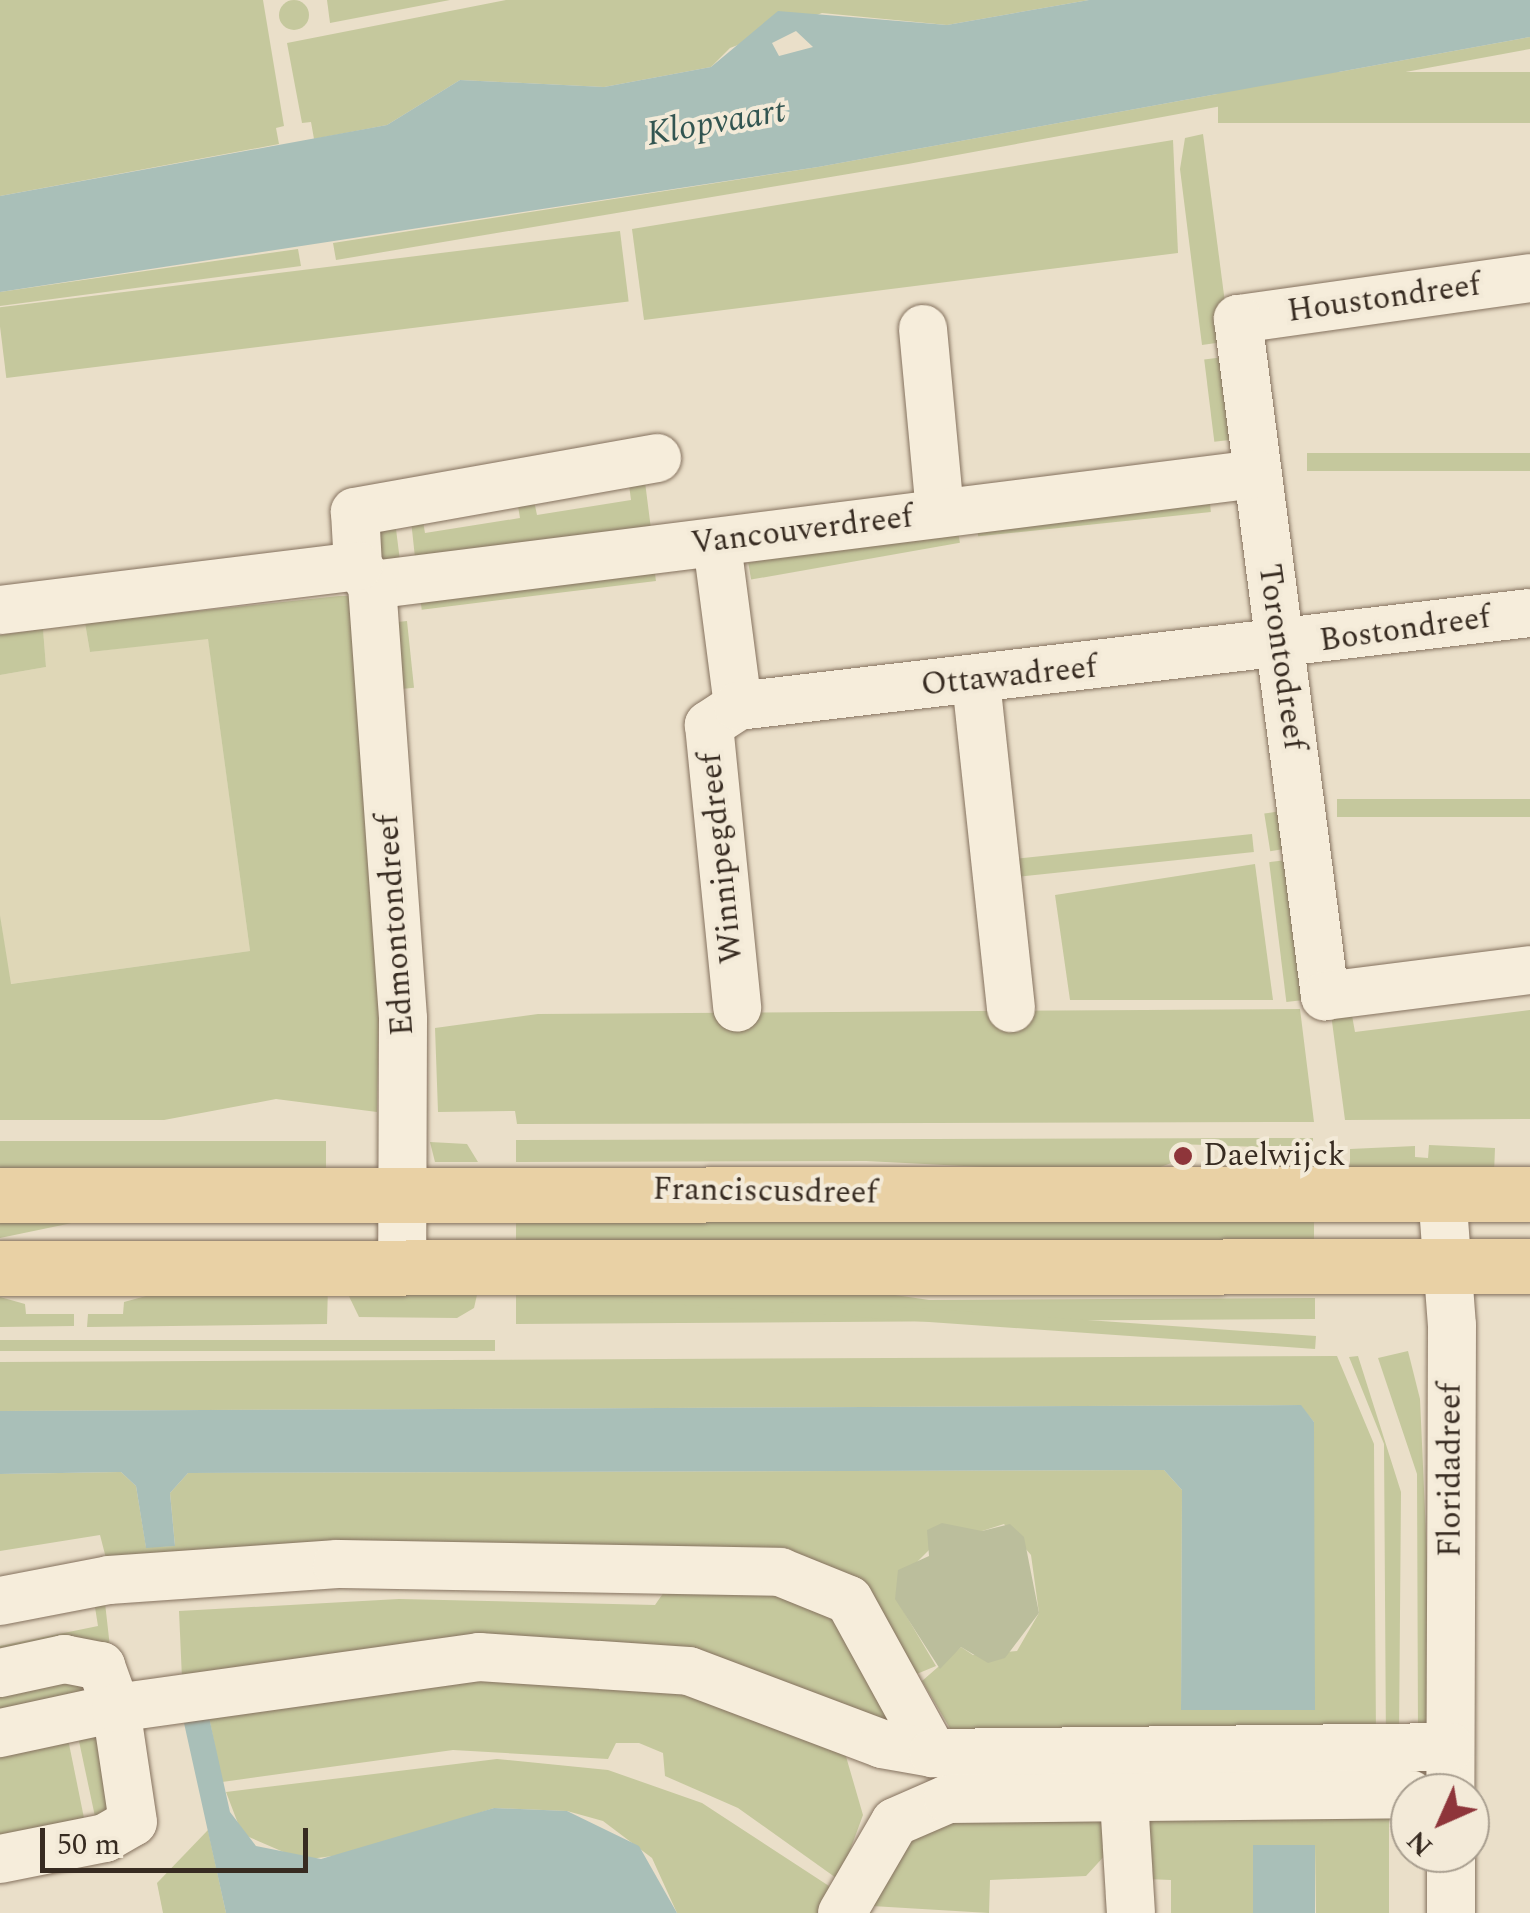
<!DOCTYPE html>
<style>
body{margin:0}
#map{position:relative;width:1530px;height:1913px;overflow:hidden;background:#eadfc9;font-family:Spectral,serif}
div>[style]{position:absolute}
[style*='--x']{left:calc(var(--x)*1px);top:calc(var(--y)*1px);width:calc(var(--w)*1px);rotate:calc(var(--a)*1deg)}
.farmland>*{inset:0;background:#dfd7b7}
.green>*{inset:0;background:#c5c89d;transform-origin:0 0}
.round{border-radius:50%}
.cemetery>*{inset:0;background:#bbbe9c}
.water>*{inset:0;background:#a9bfb8;transform-origin:0 0}
.roads{filter:drop-shadow(0 0 2px #85725f) drop-shadow(0 0 2px #85725f)}
.minor>*{height:48px;margin:-24px;padding:0 24px;transform-origin:24px;border-radius:24px;background:#f6eddb}
.major>*{height:55px;margin:-27.5px;padding:0 27.5px;transform-origin:27.5px;border-radius:27.5px;background:#e9d1a5}
.dots>*{width:28px;height:28px;translate:-50% -50%;box-sizing:border-box;border:5px solid #f3ead8;border-radius:50%}
span{translate:-50% -50%;white-space:nowrap;text-align:center;line-height:1.15;-webkit-text-stroke:8px #f3ead8;paint-order:stroke}
.street-label{font-size:32px;color:#372b21}
.poi-label{font-size:32px;color:#372b21}
.left{translate:0 -50%;text-align:left}
.water-label{font-size:35px;color:#325551;font-style:italic}
.north{position:absolute;left:1390px;top:1773px;width:100px;height:100px;box-sizing:border-box;background:#f3ead8;border:2px solid #a89e8f;border-radius:50%;rotate:225deg;font-size:28px;font-weight:700;line-height:40px;text-align:center;color:#372b21}
.north::after{content:'';display:block;margin:auto;width:35px;height:45px;background:#8e353a;clip-path:polygon(50% 0,100% 100%,50% 72%,0 100%)}
.scale{position:absolute;left:40px;top:1828px;width:268px;height:45px;box-sizing:border-box;border:5px solid #372b21;border-top:0;padding-left:12px;font-size:30px;line-height:35px;white-space:nowrap;color:#372b21;-webkit-text-stroke:8px #f3ead8;paint-order:stroke}
</style>
<div id="map">
<div class="farmland">
<i style="clip-path:polygon(85px 623px,90px 652px,208px 638px,250px 951px,10px 984px,0 915px,0 675px,46px 667px,43px 629px)"></i>
</div>
<div class="green">
<i style="clip-path:polygon(0 0,263px 0,284px 126px,276px 128px,279px 144px,0 196px)"></i>
<i style="clip-path:polygon(327px 0,450px 0,330px 23px)"></i>
<i style="clip-path:polygon(506px 0,1089px 0,947px 25px,822px 13px,730px 48px,711px 67px,604px 87px,460px 80px,387px 125px,314px 139px,311px 122px,302px 123px,287px 43px)"></i>
<i class="round" style="left:279px;top:0;width:30px;height:30px"></i>
<i style="clip-path:polygon(1530px 37px,1530px 49px,908px 164px,336px 260px,333px 243px,818px 167px)"></i>
<i style="left:1530px;top:72px;width:51px;height:312px;rotate:90deg"></i>
<i style="clip-path:polygon(1203px 134px,1230px 341px,1202px 345px,1180px 169px,1185px 138px)"></i>
<i style="clip-path:polygon(1173px 140px,1178px 253px,644px 320px,632px 229px)"></i>
<i style="left:620px;top:231px;width:71px;height:627px;rotate:83deg"></i>
<i style="clip-path:polygon(298px 249px,301px 266px,0 306px,0 292px)"></i>
<i style="left:1232px;top:356px;width:83px;height:28px;rotate:83deg"></i>
<i style="left:1530px;top:453px;width:18px;height:223px;rotate:90deg"></i>
<i style="clip-path:polygon(644px 474px,652px 537px,416px 567px,410px 511px,421px 509px,425px 533px,520px 518px,516px 494px,532px 491px,537px 515px,631px 500px,628px 477px)"></i>
<i style="left:1209px;top:494px;width:18px;height:234px;rotate:84deg"></i>
<i style="clip-path:polygon(394px 513px,401px 569px,380px 562px,374px 529px)"></i>
<i style="left:957px;top:526px;width:17px;height:212px;rotate:80deg"></i>
<i style="left:654px;top:565px;width:16px;height:236px;rotate:83deg"></i>
<i style="clip-path:polygon(339px 596px,349px 596px,380px 953px,377px 1112px,276px 1099px,164px 1120px,0 1120px,0 915px,11px 984px,250px 951px,208px 639px,90px 652px,85px 623px)"></i>
<i style="left:407px;top:621px;width:67px;height:23px;rotate:84deg"></i>
<i style="clip-path:polygon(43px 629px,46px 667px,0 675px,0 635px)"></i>
<i style="left:1530px;top:799px;width:18px;height:193px;rotate:90deg"></i>
<i style="left:1287px;top:810px;width:38px;height:23px;rotate:81deg"></i>
<i style="left:1252px;top:834px;width:18px;height:243px;rotate:84deg"></i>
<i style="left:1295px;top:859px;width:141px;height:26px;rotate:83deg"></i>
<i style="clip-path:polygon(1255px 864px,1273px 1000px,1070px 1000px,1055px 895px)"></i>
<i style="clip-path:polygon(1300px 1009px,1314px 1122px,517px 1124px,515px 1111px,438px 1112px,435px 1028px,538px 1014px)"></i>
<i style="clip-path:polygon(1351px 1010px,1355px 1032px,1530px 1010px,1530px 1119px,1345px 1120px,1331px 1014px)"></i>
<i style="clip-path:polygon(1313px 1138px,1313px 1149px,1178px 1144px,1177px 1161px,1138px 1175px,866px 1161px,516px 1162px,516px 1140px)"></i>
<i style="left:326px;top:1141px;width:38px;height:326px;rotate:90deg"></i>
<i style="clip-path:polygon(430px 1142px,467px 1144px,478px 1162px,435px 1162px)"></i>
<i style="clip-path:polygon(1429px 1145px,1495px 1148px,1494px 1174px,1350px 1174px,1350px 1149px,1415px 1146px,1415px 1157px,1428px 1158px)"></i>
<i style="left:1314px;top:1216px;width:26px;height:798px;rotate:90deg"></i>
<i style="clip-path:polygon(0 1223px,72px 1223px,0 1238px)"></i>
<i style="clip-path:polygon(814px 1283px,929px 1300px,1315px 1298px,1315px 1319px,516px 1324px,516px 1285px)"></i>
<i style="clip-path:polygon(328px 1286px,327px 1324px,87px 1327px,88px 1314px,123px 1314px,124px 1302px,179px 1287px)"></i>
<i style="clip-path:polygon(344px 1286px,479px 1286px,474px 1308px,457px 1318px,359px 1317px)"></i>
<i style="clip-path:polygon(0 1297px,25px 1304px,26px 1314px,74px 1314px,74px 1326px,0 1327px)"></i>
<i style="left:1316px;top:1336px;width:13px;height:800px;rotate:94deg"></i>
<i style="left:495px;top:1340px;width:11px;height:495px;rotate:90deg"></i>
<i style="clip-path:polygon(1408px 1351px,1420px 1399px,1432px 1668px,1429px 1723px,1418px 1737px,1417px 1474px,1378px 1358px)"></i>
<i style="clip-path:polygon(1337px 1356px,1374px 1444px,1376px 1738px,951px 1730px,922px 1681px,961px 1647px,973px 1655px,1017px 1651px,1039px 1613px,1031px 1555px,1004px 1524px,932px 1547px,912px 1567px,901px 1607px,936px 1666px,907px 1678px,844px 1580px,108px 1566px,100px 1535px,0 1551px,0 1474px,121px 1472px,136px 1486px,146px 1547px,175px 1546px,170px 1493px,188px 1473px,1164px 1470px,1182px 1490px,1181px 1710px,1314px 1710px,1314px 1422px,1300px 1405px,0 1411px,0 1362px)"></i>
<i style="clip-path:polygon(1358px 1356px,1401px 1492px,1399px 1738px,1386px 1748px,1384px 1444px,1349px 1357px)"></i>
<i style="clip-path:polygon(673px 1579px,825px 1593px,896px 1724px,750px 1670px,182px 1679px,179px 1611px,399px 1599px,655px 1605px)"></i>
<i style="clip-path:polygon(104px 1594px,111px 1656px,0 1659px,0 1646px,98px 1626px,94px 1601px)"></i>
<i style="clip-path:polygon(670px 1676px,845px 1753px,863px 1815px,839px 1880px,738px 1808px,665px 1776px,663px 1753px,639px 1743px,616px 1743px,608px 1759px,453px 1750px,222px 1782px,209px 1717px,339px 1680px)"></i>
<i style="clip-path:polygon(73px 1681px,98px 1693px,0 1720px,0 1697px)"></i>
<i style="clip-path:polygon(76px 1727px,96px 1728px,121px 1793px,97px 1826px)"></i>
<i style="clip-path:polygon(66px 1729px,86px 1828px,0 1846px,0 1743px)"></i>
<i style="clip-path:polygon(497px 1759px,608px 1770px,702px 1803px,829px 1886px,829px 1913px,677px 1913px,652px 1858px,603px 1821px,567px 1811px,494px 1808px,356px 1853px,302px 1860px,242px 1834px,226px 1792px)"></i>
<i style="clip-path:polygon(1102px 1810px,1108px 1852px,1086px 1876px,990px 1880px,989px 1913px,872px 1906px,925px 1817px)"></i>
<i style="clip-path:polygon(1145px 1814px,1389px 1818px,1389px 1913px,1316px 1913px,1315px 1845px,1253px 1845px,1253px 1913px,1171px 1913px,1171px 1880px,1146px 1879px)"></i>
<i style="clip-path:polygon(208px 1830px,226px 1913px,163px 1913px,157px 1883px)"></i>
</div>
<div class="cemetery">
<i style="clip-path:polygon(942px 1523px,982px 1531px,1010px 1524px,1024px 1537px,1039px 1613px,1005px 1658px,988px 1663px,961px 1647px,940px 1669px,895px 1599px,898px 1570px,929px 1556px,927px 1530px)"></i>
</div>
<div class="water">
<i style="clip-path:polygon(evenodd,1089px 0,1530px 0,1530px 37px,818px 167px,0 292px,0 196px,387px 125px,460px 80px,604px 87px,711px 67px,778px 11px,947px 25px,1089px 0,796px 31px,813px 47px,779px 56px,772px 43px,796px 31px)"></i>
<i style="clip-path:polygon(1301px 1405px,1314px 1422px,1315px 1710px,1181px 1710px,1182px 1490px,1164px 1470px,188px 1473px,170px 1493px,175px 1546px,146px 1548px,136px 1486px,121px 1472px,0 1474px,0 1411px)"></i>
<i style="clip-path:polygon(209px 1717px,230px 1812px,256px 1846px,321px 1859px,494px 1808px,567px 1811px,639px 1846px,677px 1913px,226px 1913px,184px 1723px)"></i>
<i style="left:1253px;top:1845px;width:62px;height:68px"></i>
</div>
<div class="roads">
<div class="minor">
<i style="--x:1530;--y:278;--w:295;--a:172"></i>
<i style="--x:1238;--y:319;--w:683;--a:82.68"></i>
<i style="--x:1325;--y:996;--w:207;--a:-7.2"></i>
<i style="--x:923;--y:329;--w:185;--a:84.7"></i>
<i style="--x:657;--y:458;--w:307;--a:169.9"></i>
<i style="--x:355;--y:512;--w:54;--a:86.8"></i>
<i style="--x:358;--y:566;--w:24;--a:54"></i>
<i style="--x:372;--y:585;--w:891;--a:-7.16"></i>
<i style="--x:717;--y:544;--w:163;--a:82.6"></i>
<i style="--x:738;--y:706;--w:35;--a:147"></i>
<i style="--x:709;--y:725;--w:284;--a:84.3"></i>
<i style="--x:372;--y:585;--w:435;--a:85.9"></i>
<i style="--x:403;--y:1019;--w:247;--a:90.2"></i>
<i style="--x:0;--y:610;--w:361;--a:-7"></i>
<i style="--x:976;--y:681;--w:329;--a:83.9"></i>
<i style="--x:738;--y:706;--w:797;--a:-6.7"></i>
<i style="--x:1442;--y:1193;--w:132;--a:85.7"></i>
<i style="--x:1452;--y:1325;--w:468;--a:90.2"></i>
<i style="--x:0;--y:1601;--w:111;--a:-10.9"></i>
<i style="--x:109;--y:1580;--w:229;--a:-4"></i>
<i style="--x:337;--y:1564;--w:443;--a:1"></i>
<i style="--x:780;--y:1572;--w:74;--a:22.1"></i>
<i style="--x:849;--y:1600;--w:175;--a:61.2"></i>
<i style="--x:0;--y:1673;--w:66;--a:-12.3"></i>
<i style="--x:64;--y:1659;--w:38;--a:11"></i>
<i style="--x:101;--y:1666;--w:45;--a:70.3"></i>
<i style="--x:116;--y:1708;--w:119;--a:167.8"></i>
<i style="--x:1122;--y:1767;--w:146;--a:86.5"></i>
<i style="--x:1451;--y:1853;--w:60;--a:90"></i>
<i style="--x:0;--y:1859;--w:107;--a:-11.3"></i>
<i style="--x:105;--y:1838;--w:32;--a:-30"></i>
<i style="--x:133;--y:1822;--w:115;--a:-98.5"></i>
<i style="--x:116;--y:1708;--w:367;--a:-8"></i>
<i style="--x:479;--y:1657;--w:210;--a:3.8"></i>
<i style="--x:689;--y:1671;--w:206;--a:20.7"></i>
<i style="--x:882;--y:1744;--w:52;--a:10"></i>
<i style="--x:933;--y:1753;--w:517;--a:-0.66"></i>
<i style="--x:842;--y:1913;--w:105;--a:-59.8"></i>
<i style="--x:895;--y:1822;--w:58;--a:-23.5"></i>
<i style="--x:948;--y:1799;--w:462;--a:-0.6"></i>
</div>
<div class="major">
<i style="--x:0;--y:1195;--w:1530;--a:-0.04"></i>
<i style="--x:0;--y:1268;--w:1530;--a:-0.07"></i>
</div>
</div>
<div class="dots">
<i style="left:1183px;top:1156px;background:#8e353a"></i>
</div>
<div class="street-label">
<span style="left:1384px;top:299px;rotate:-8deg">Houstondreef</span>
<span style="left:802px;top:531px;rotate:-7deg">Vancouverdreef</span>
<span style="left:1405px;top:630px;rotate:-8deg">Bostondreef</span>
<span style="left:1281px;top:657px;rotate:82deg">Torontodreef</span>
<span style="left:1009px;top:677px;rotate:-6deg">Ottawadreef</span>
<span style="left:722px;top:858px;rotate:-96deg">Winnipegdreef</span>
<span style="left:396px;top:925px;rotate:-94deg">Edmontondreef</span>
<span style="left:765px;top:1192px;rotate:1deg">Franciscusdreef</span>
<span style="left:1451px;top:1470px;rotate:-90deg">Floridadreef</span>
</div>
<div class="poi-label">
<span class="left" style="left:1203px;top:1156px">Daelwijck</span>
</div>
<div class="water-label">
<span style="left:716px;top:123px;rotate:-10deg">Klopvaart</span>
</div>
<div class="north">N</div>
<div class="scale">50 m</div>
</div>
